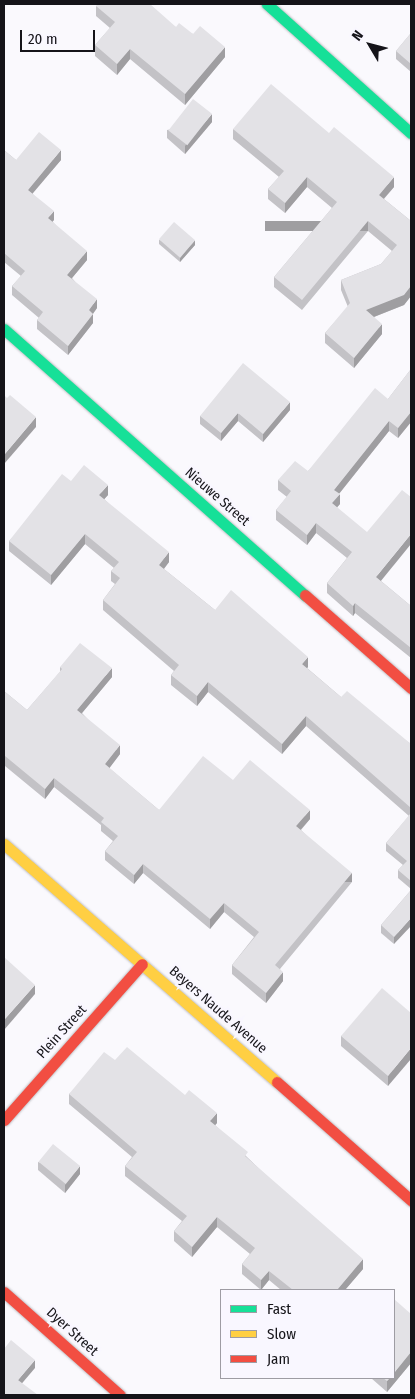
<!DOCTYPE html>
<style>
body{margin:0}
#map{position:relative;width:415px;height:1399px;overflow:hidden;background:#faf9fd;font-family:"Fira Sans Condensed",sans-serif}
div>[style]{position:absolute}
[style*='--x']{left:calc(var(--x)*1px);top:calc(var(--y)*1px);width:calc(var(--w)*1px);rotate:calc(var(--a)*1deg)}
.roads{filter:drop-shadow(0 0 1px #c1c0c4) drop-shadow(0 0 1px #c1c0c4)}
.fast>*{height:11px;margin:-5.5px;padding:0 5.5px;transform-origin:5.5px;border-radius:5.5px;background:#16e098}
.slow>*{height:11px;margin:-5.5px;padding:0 5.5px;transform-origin:5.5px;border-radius:5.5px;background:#ffcf43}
.jam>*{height:11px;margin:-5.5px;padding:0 5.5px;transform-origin:5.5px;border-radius:5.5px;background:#f24e42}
.wall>*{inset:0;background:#c3c2c6}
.shaded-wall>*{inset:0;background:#9f9ea1;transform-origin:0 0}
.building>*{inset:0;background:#e3e2e6;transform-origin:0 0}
span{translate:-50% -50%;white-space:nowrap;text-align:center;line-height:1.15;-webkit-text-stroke:5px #f9f7ff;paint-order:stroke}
.street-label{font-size:14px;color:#151419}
.frame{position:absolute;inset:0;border:5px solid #151419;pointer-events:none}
.legend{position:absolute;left:220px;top:1289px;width:175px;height:90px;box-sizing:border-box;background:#f9f7ff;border:1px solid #9e9ca3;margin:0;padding:6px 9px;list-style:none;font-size:15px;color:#151419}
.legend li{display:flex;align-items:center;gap:10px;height:25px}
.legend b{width:25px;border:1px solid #9e9ca3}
.north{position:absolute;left:345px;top:20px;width:50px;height:50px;-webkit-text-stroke:4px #f9f7ff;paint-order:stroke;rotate:307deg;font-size:14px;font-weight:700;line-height:20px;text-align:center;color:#151419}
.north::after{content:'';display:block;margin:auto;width:18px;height:22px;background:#151419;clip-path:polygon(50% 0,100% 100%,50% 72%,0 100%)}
.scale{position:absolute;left:20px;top:30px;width:75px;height:22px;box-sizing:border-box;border:2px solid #151419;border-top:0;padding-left:6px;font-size:15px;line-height:18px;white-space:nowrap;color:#151419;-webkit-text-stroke:4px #f9f7ff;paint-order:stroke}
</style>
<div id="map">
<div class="roads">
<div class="fast">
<i style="--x:267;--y:4;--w:193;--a:41.9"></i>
<i style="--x:4;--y:329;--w:402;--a:41.5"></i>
</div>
<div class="slow">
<i style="--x:4;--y:844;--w:362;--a:41.1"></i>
</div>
<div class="jam">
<i style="--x:305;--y:595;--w:141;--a:41.3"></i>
<i style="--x:277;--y:1082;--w:179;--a:41.4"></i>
<i style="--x:4;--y:1120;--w:208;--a:-48.5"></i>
<i style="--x:4;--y:1292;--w:155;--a:41.6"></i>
</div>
</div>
<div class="wall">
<i style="clip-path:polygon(96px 6px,176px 27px,193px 34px,225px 57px,185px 105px,130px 59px,117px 75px,95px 56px,95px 45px,110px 28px,96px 16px)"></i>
<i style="clip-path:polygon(411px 33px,411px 72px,396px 59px,396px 51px)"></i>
<i style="clip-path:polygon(212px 122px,185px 154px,167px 138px,167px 130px)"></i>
<i style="clip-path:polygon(233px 129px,394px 187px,384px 199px,411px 221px,411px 296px,404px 305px,374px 317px,382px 334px,354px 368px,325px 343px,325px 333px,348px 307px,341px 290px,341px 280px,381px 264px,392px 251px,368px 231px,302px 310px,274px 287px,274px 277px,332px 208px,307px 187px,285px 213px,268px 199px,268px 189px,279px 177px,233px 139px)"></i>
<i style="clip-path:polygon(4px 150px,16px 160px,61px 160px,32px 193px,54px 220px,52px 221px,87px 260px,72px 278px,97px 308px,93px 314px,93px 323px,68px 355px,37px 329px,37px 320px,39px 318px,12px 295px,12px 286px,21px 276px,4px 262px)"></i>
<i style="clip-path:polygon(159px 240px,195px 245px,180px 262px,159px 244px)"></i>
<i style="clip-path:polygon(411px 369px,411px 422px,398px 438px,389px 431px,339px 494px,340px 504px,337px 507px,381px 581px,411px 606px,411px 658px,355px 613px,353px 616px,327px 593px,327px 583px,347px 558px,316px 533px,307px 545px,276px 520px,276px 510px,287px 497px,278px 490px,278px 480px,308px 471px,388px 399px)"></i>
<i style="clip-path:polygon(290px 410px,263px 442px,238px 421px,221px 441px,200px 424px,200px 416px)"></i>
<i style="clip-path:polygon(71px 481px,108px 495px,104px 499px,169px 562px,164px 569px,215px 610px,308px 667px,307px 668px,341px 697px,411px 744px,411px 889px,398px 878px,398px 870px,403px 865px,386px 851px,386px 843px,409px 816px,306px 726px,282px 754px,208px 692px,197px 706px,171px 685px,171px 675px,174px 671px,103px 610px,103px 600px,115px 584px,111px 581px,111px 571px,114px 568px,85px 544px,51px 585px,9px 551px,9px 541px)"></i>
<i style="clip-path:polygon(60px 667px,112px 677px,82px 713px,120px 754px,109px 768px,159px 810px,233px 780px,310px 819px,301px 830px,352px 882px,280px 969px,283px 981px,266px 1003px,232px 974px,232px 965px,254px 937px,224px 912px,210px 929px,143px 873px,134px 884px,105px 860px,105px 851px,113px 841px,101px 831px,101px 825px,54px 787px,45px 799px,5px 766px,4px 768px,4px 691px,27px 710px,60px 672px)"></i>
<i style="clip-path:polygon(411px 890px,394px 944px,381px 933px,381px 925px)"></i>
<i style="clip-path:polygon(411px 1013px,388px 1086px,341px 1046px,341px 1036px)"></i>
<i style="clip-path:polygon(115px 1060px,217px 1123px,215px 1125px,248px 1158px,363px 1269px,345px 1290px,281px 1290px,269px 1280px,261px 1290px,242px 1274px,242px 1264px,250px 1254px,217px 1227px,192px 1257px,174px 1241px,174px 1231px,182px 1221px,125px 1176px,125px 1166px,132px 1157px,69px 1104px,69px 1094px)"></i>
<i style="clip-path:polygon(38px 1162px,80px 1174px,65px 1193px,38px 1170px)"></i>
<i style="clip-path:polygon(411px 1314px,411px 1363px,387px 1392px,371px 1378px,394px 1378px)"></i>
</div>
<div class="shaded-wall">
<i style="clip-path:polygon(225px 47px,225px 57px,185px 105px,185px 94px)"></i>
<i style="clip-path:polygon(130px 49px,130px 59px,117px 75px,117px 64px)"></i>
<i style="clip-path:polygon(212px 114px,212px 122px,185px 154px,185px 146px)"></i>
<i style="clip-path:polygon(61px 150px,61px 160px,28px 199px,28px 190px)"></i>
<i style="clip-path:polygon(307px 177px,307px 187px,285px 213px,285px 203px)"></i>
<i style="clip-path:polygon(394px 177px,394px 187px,379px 204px,379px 195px)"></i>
<i style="clip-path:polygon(54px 211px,54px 220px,48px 227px,48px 218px)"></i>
<i style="left:368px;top:221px;width:10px;height:103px;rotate:90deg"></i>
<i style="clip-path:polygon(195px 240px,195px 245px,180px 262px,180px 258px)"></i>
<i style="clip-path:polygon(87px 251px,87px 260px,67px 284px,67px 275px)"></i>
<i style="clip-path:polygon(411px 286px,411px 296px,404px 305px,366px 320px,366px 310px)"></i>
<i style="clip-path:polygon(97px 299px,97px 308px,89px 319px,89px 310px)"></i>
<i style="clip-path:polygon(93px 314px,93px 323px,68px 355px,68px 346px)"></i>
<i style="clip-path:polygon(382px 324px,382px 334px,354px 368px,354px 358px)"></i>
<i style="clip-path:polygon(290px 402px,290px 410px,263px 442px,263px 434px)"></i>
<i style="clip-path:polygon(411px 412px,411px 422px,398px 438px,398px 428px)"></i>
<i style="clip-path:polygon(238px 413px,238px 421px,221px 441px,221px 433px)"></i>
<i style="clip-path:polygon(36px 417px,36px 427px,4px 464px,4px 455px)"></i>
<i style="clip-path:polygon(389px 421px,389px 431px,334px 500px,334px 490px)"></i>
<i style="clip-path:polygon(108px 485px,108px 495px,99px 505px,99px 495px)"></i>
<i style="clip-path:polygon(340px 494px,340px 504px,332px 513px,332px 503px)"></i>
<i style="clip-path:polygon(316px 523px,316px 533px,307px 545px,307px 535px)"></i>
<i style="clip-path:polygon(85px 534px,85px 544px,51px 585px,51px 575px)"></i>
<i style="clip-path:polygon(411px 534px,411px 544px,376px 587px,376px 577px)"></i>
<i style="clip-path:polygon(169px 552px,169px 562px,159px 575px,159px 565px)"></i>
<i style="clip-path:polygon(355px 603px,355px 613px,353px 616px,353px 606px)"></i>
<i style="clip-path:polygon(308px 657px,308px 667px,302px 674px,302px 664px)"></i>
<i style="clip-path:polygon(112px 668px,112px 677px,77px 719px,77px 710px)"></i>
<i style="clip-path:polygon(208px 682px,208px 692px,197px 706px,197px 696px)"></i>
<i style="clip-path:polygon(306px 716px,306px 726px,282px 754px,282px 744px)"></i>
<i style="clip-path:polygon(120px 745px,120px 754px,105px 774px,105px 764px)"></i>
<i style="clip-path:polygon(5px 756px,5px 766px,4px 768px,4px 758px)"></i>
<i style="clip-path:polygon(54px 778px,54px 787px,45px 799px,45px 789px)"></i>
<i style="clip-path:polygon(310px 810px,310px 819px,296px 835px,296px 826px)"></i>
<i style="clip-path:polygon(143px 864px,143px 873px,134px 884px,134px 875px)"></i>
<i style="left:352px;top:873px;width:9px;height:120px;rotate:90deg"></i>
<i style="clip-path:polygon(224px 903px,224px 912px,210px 929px,210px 919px)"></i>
<i style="clip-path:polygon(411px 918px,411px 926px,394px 944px,394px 937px)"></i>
<i style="clip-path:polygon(283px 972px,283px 981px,266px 1003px,266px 993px)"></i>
<i style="clip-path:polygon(35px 985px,35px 994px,4px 1030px,4px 1020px)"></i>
<i style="clip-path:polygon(411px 1048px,411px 1059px,388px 1086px,388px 1076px)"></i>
<i style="clip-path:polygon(217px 1113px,217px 1123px,210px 1131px,210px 1121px)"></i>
<i style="clip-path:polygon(80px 1166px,80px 1174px,65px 1193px,65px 1185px)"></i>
<i style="clip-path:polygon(217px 1217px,217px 1227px,192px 1257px,192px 1247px)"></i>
<i style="clip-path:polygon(363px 1259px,363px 1269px,345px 1290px,337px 1290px)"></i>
<i style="clip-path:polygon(269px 1271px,269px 1280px,261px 1290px,261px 1280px)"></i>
<i style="clip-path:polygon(411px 1352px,411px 1363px,387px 1392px,387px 1381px,390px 1378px,394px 1378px,394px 1373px)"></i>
<i style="clip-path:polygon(35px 1360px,35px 1368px,18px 1388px,18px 1380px)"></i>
</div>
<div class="building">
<i style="clip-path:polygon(97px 4px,150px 4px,176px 27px,179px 23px,193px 34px,200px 26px,225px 47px,185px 94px,130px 49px,117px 64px,95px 45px,115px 22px,96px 6px)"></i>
<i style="clip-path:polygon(411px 33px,411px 64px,396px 51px)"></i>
<i style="clip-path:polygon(271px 84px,329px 133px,334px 127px,394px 177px,379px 195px,411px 221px,411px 286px,404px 295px,366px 310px,382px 324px,354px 358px,325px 333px,350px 303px,341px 280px,381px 264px,397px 245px,368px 221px,302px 300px,274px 277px,337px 202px,307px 177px,285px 203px,268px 189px,284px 171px,233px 129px)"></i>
<i style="left:193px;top:99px;width:24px;height:40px;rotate:38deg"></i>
<i style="clip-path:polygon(39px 132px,61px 150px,28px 190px,54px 211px,48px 218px,87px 251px,67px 275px,97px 299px,89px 310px,93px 314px,68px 346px,37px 320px,43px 312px,12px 286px,25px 271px,4px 253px,4px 150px,16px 160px)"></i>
<i style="left:174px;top:222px;width:28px;height:23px;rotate:41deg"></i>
<i style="clip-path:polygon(243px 363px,290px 402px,263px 434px,238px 413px,221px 433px,200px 416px)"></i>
<i style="clip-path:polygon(411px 369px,411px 412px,398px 428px,389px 421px,334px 490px,340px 494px,332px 503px,367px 532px,402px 490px,411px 497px,411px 534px,376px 577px,411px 606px,411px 648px,355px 603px,353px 606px,327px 583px,352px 552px,316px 523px,307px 535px,276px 510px,291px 491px,278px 480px,295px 461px,308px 471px,375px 388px,388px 399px)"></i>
<i style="clip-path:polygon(4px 395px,7px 398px,10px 395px,36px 417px,4px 455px)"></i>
<i style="clip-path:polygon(84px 465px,108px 485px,99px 495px,169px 552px,159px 565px,215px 610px,231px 590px,308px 657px,302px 664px,341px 697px,347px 691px,411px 744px,411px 808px,306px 716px,282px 744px,208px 682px,197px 696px,171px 675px,179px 665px,103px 600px,120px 578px,111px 571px,119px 562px,85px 534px,51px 575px,9px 541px,62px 474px,71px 481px)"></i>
<i style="clip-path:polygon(80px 643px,112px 668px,77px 710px,120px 745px,105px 764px,159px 810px,203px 756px,233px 780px,250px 760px,310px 810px,296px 826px,352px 873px,275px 965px,283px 972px,266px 993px,232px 965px,259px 932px,224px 903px,210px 919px,143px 864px,134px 875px,105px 851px,118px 836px,101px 822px,104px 818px,54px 778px,45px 789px,5px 756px,4px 758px,4px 691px,27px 710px,62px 669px,60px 667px)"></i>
<i style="clip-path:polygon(410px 814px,411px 814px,411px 881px,398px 870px,407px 861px,386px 843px)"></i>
<i style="clip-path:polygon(411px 890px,411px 918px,394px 937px,381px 925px)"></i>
<i style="clip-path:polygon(4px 957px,35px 985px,4px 1020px)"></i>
<i style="clip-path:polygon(382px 988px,411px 1013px,411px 1048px,388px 1076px,341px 1036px)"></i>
<i style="clip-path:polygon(127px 1047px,185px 1095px,189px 1090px,217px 1113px,210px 1121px,248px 1152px,245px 1156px,363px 1259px,337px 1290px,293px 1290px,269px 1271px,261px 1280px,242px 1264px,255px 1248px,217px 1217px,192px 1247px,174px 1231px,187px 1216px,125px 1166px,137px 1152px,69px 1094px,104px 1052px,115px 1060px)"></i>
<i style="left:53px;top:1144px;width:35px;height:23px;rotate:39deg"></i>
<i style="clip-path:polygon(394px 1299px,411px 1314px,411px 1352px,394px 1373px)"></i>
<i style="clip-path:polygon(11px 1340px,35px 1360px,18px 1380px,38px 1395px,4px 1395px,4px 1349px)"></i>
<i style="clip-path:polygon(383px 1378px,390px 1378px,387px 1381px)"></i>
</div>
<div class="street-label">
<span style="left:217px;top:497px;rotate:41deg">Nieuwe Street</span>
<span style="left:218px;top:1010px;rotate:41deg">Beyers Naude Avenue</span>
<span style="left:62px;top:1032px;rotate:-48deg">Plein Street</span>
<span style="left:72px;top:1332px;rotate:42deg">Dyer Street</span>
</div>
<div class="frame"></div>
<ul class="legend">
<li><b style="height:6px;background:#16e098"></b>Fast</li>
<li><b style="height:6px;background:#ffcf43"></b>Slow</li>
<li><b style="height:6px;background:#f24e42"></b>Jam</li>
</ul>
<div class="north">N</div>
<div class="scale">20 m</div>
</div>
